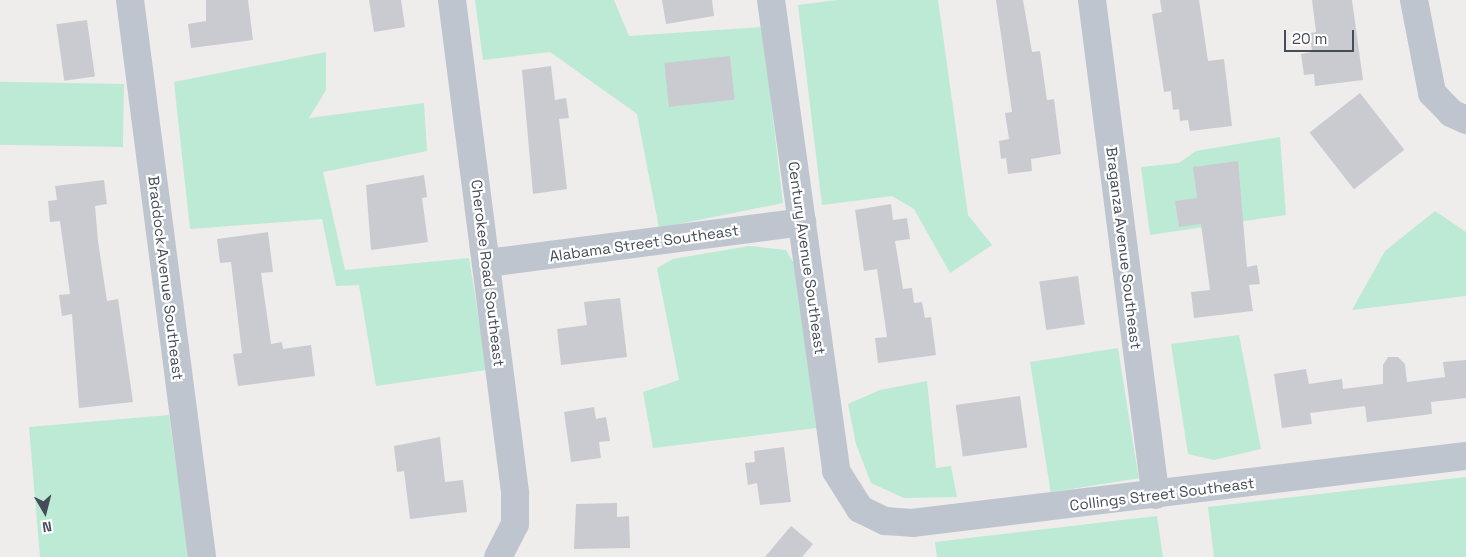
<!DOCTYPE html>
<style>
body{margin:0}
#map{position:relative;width:1466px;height:557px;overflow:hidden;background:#efecec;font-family:"Space Grotesk",sans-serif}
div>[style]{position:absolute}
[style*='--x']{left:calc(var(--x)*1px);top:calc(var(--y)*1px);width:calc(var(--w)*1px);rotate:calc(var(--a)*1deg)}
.green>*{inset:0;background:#bcead4;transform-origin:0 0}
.building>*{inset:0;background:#cacbd1;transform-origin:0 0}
.minor>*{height:28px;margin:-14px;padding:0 14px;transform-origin:14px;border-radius:14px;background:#bec5ce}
span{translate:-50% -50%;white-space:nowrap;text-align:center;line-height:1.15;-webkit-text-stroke:4.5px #fff;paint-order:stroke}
.street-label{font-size:15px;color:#464d58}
.north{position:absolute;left:20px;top:487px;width:50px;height:50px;-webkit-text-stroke:4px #fff;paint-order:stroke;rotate:172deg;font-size:14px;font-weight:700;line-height:20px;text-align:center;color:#464d58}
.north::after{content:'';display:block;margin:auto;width:18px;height:22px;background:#464d58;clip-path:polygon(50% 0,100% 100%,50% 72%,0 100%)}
.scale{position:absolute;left:1284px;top:30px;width:70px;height:22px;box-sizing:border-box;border:2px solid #464d58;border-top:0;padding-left:6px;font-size:15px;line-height:18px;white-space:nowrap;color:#464d58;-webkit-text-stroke:4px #fff;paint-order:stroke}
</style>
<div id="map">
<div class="green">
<i style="clip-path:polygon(475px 0,614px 0,629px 36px,762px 27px,783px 203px,659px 228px,637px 114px,550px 52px,483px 60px)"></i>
<i style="clip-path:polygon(837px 0,938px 0,968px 215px,992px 245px,950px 273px,914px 209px,892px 196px,822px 205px,798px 5px)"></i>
<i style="clip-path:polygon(326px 52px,326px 90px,309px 118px,424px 103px,427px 151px,323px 172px,345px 270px,469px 258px,487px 370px,376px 386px,359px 285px,336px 286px,322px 219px,190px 229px,174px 82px)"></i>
<i style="left:124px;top:84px;width:63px;height:125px;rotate:91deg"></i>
<i style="clip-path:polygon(1280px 137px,1286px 215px,1150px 235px,1141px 167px,1179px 163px,1196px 151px)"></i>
<i style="clip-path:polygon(1435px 211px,1466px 232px,1466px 296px,1352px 310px,1385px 251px)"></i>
<i style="clip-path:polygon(749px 246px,786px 250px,796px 267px,816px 428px,653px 448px,643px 392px,679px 380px,657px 268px,673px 259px)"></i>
<i style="clip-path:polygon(1239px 335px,1261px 449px,1214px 460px,1188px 454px,1171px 344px)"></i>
<i style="left:1118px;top:348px;width:132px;height:89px;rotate:81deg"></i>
<i style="clip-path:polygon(927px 381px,936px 468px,951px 466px,957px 497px,904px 498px,871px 483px,856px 444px,848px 404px,880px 390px)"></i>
<i style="clip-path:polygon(169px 415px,189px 557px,40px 557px,29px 427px)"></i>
<i style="clip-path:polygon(1466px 477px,1466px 557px,1214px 557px,1208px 507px)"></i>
<i style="clip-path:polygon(1157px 516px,1163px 557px,937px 557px,935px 542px)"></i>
</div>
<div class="building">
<i style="clip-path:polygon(206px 0,248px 0,253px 40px,191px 48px,188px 24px,206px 21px)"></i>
<i style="clip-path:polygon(369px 0,401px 0,405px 27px,374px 32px)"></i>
<i style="clip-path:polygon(662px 0,712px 0,714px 16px,666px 24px)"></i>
<i style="clip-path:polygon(996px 0,1023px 0,1032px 52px,1040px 51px,1047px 100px,1054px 99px,1061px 154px,1031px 159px,1032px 171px,1008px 174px,1006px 158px,1001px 159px,999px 141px,1009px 139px,1005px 113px,1012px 112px)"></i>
<i style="clip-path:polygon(1160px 0,1199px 0,1208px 61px,1224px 59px,1232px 126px,1190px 131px,1188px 120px,1180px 121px,1179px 109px,1173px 110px,1171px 91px,1164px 92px,1152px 14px,1162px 12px)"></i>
<i style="clip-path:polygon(1312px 0,1352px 0,1363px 80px,1315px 86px,1314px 74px,1304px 75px,1301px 54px,1312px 52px,1310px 33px,1316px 32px)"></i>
<i style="left:87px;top:20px;width:57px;height:31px;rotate:82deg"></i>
<i style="left:730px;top:56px;width:44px;height:66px;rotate:84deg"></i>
<i style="clip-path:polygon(551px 66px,555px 100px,566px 98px,569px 118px,559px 119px,567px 189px,533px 194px,522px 70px)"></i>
<i style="left:1360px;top:93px;width:72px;height:64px;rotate:52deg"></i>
<i style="clip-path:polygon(1238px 161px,1247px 267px,1257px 265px,1260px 284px,1249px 285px,1253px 311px,1194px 318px,1191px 292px,1210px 290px,1201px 224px,1179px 227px,1175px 201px,1197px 198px,1193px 167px)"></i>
<i style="clip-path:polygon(424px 175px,427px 197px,422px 198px,428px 242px,371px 250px,366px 185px)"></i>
<i style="clip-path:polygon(104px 180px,107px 204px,95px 206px,98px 241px,107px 301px,118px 299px,133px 402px,79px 408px,72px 314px,62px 316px,59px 295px,70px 294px,60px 221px,50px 222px,48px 201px,57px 200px,55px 186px)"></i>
<i style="clip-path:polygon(891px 204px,893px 220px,907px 218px,910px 239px,895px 241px,903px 289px,912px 288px,914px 303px,922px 302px,925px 318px,931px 317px,936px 355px,878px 363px,875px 338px,887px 337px,877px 269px,864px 271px,855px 210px)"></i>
<i style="clip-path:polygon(268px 232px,273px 272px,261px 273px,271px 344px,282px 342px,283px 349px,311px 345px,315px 376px,238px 386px,233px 354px,242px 353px,231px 262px,220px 263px,217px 239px)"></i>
<i style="left:1078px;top:276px;width:49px;height:39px;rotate:82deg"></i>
<i style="clip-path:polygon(620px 298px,627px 357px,561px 365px,557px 329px,587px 325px,584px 302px)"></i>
<i style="clip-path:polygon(1388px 357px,1398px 357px,1405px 364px,1407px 382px,1445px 377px,1443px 362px,1466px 360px,1466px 398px,1431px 402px,1432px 414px,1367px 422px,1365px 406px,1310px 413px,1312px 424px,1282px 428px,1274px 374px,1306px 369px,1309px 384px,1342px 379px,1343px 389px,1383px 384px,1383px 365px)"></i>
<i style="left:1020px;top:396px;width:52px;height:65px;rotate:82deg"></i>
<i style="clip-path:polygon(594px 407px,596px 419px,606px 417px,610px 441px,599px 442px,601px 458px,571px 462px,564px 412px)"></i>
<i style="clip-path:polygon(440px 437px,445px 482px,463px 480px,467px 512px,410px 519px,404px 471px,397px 472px,394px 446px)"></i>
<i style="clip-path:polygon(784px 447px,791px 502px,760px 505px,757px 483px,748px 485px,745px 463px,755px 462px,754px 451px)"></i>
<i style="clip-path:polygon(617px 503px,617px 517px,629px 516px,630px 548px,574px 549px,576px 504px)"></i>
<i style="clip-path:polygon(791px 526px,813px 544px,802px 557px,765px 557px)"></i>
</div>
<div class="minor">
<i style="--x:130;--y:0;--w:562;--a:82.63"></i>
<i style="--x:452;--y:0;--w:497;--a:82.7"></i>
<i style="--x:515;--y:493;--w:31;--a:90"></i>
<i style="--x:515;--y:524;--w:37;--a:117"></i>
<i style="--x:771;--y:0;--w:475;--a:82.1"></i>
<i style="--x:836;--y:471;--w:45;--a:57.7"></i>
<i style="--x:860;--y:509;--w:28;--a:26"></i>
<i style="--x:885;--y:521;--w:27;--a:4"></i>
<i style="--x:912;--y:523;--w:558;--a:-6.9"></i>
<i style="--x:1092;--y:0;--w:499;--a:82.7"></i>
<i style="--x:1414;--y:0;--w:95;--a:79"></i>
<i style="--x:1432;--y:93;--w:28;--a:46"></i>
<i style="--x:1451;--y:113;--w:17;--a:25"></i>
<i style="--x:487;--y:263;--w:318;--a:-7.4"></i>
</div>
<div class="street-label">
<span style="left:644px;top:243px;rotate:-8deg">Alabama Street Southeast</span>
<span style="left:1124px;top:248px;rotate:83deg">Braganza Avenue Southeast</span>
<span style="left:807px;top:258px;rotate:82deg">Century Avenue Southeast</span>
<span style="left:488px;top:273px;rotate:83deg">Cherokee Road Southeast</span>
<span style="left:166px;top:278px;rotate:83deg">Braddock Avenue Southeast</span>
<span style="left:1162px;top:494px;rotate:-7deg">Collings Street Southeast</span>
</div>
<div class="north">N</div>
<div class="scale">20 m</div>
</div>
